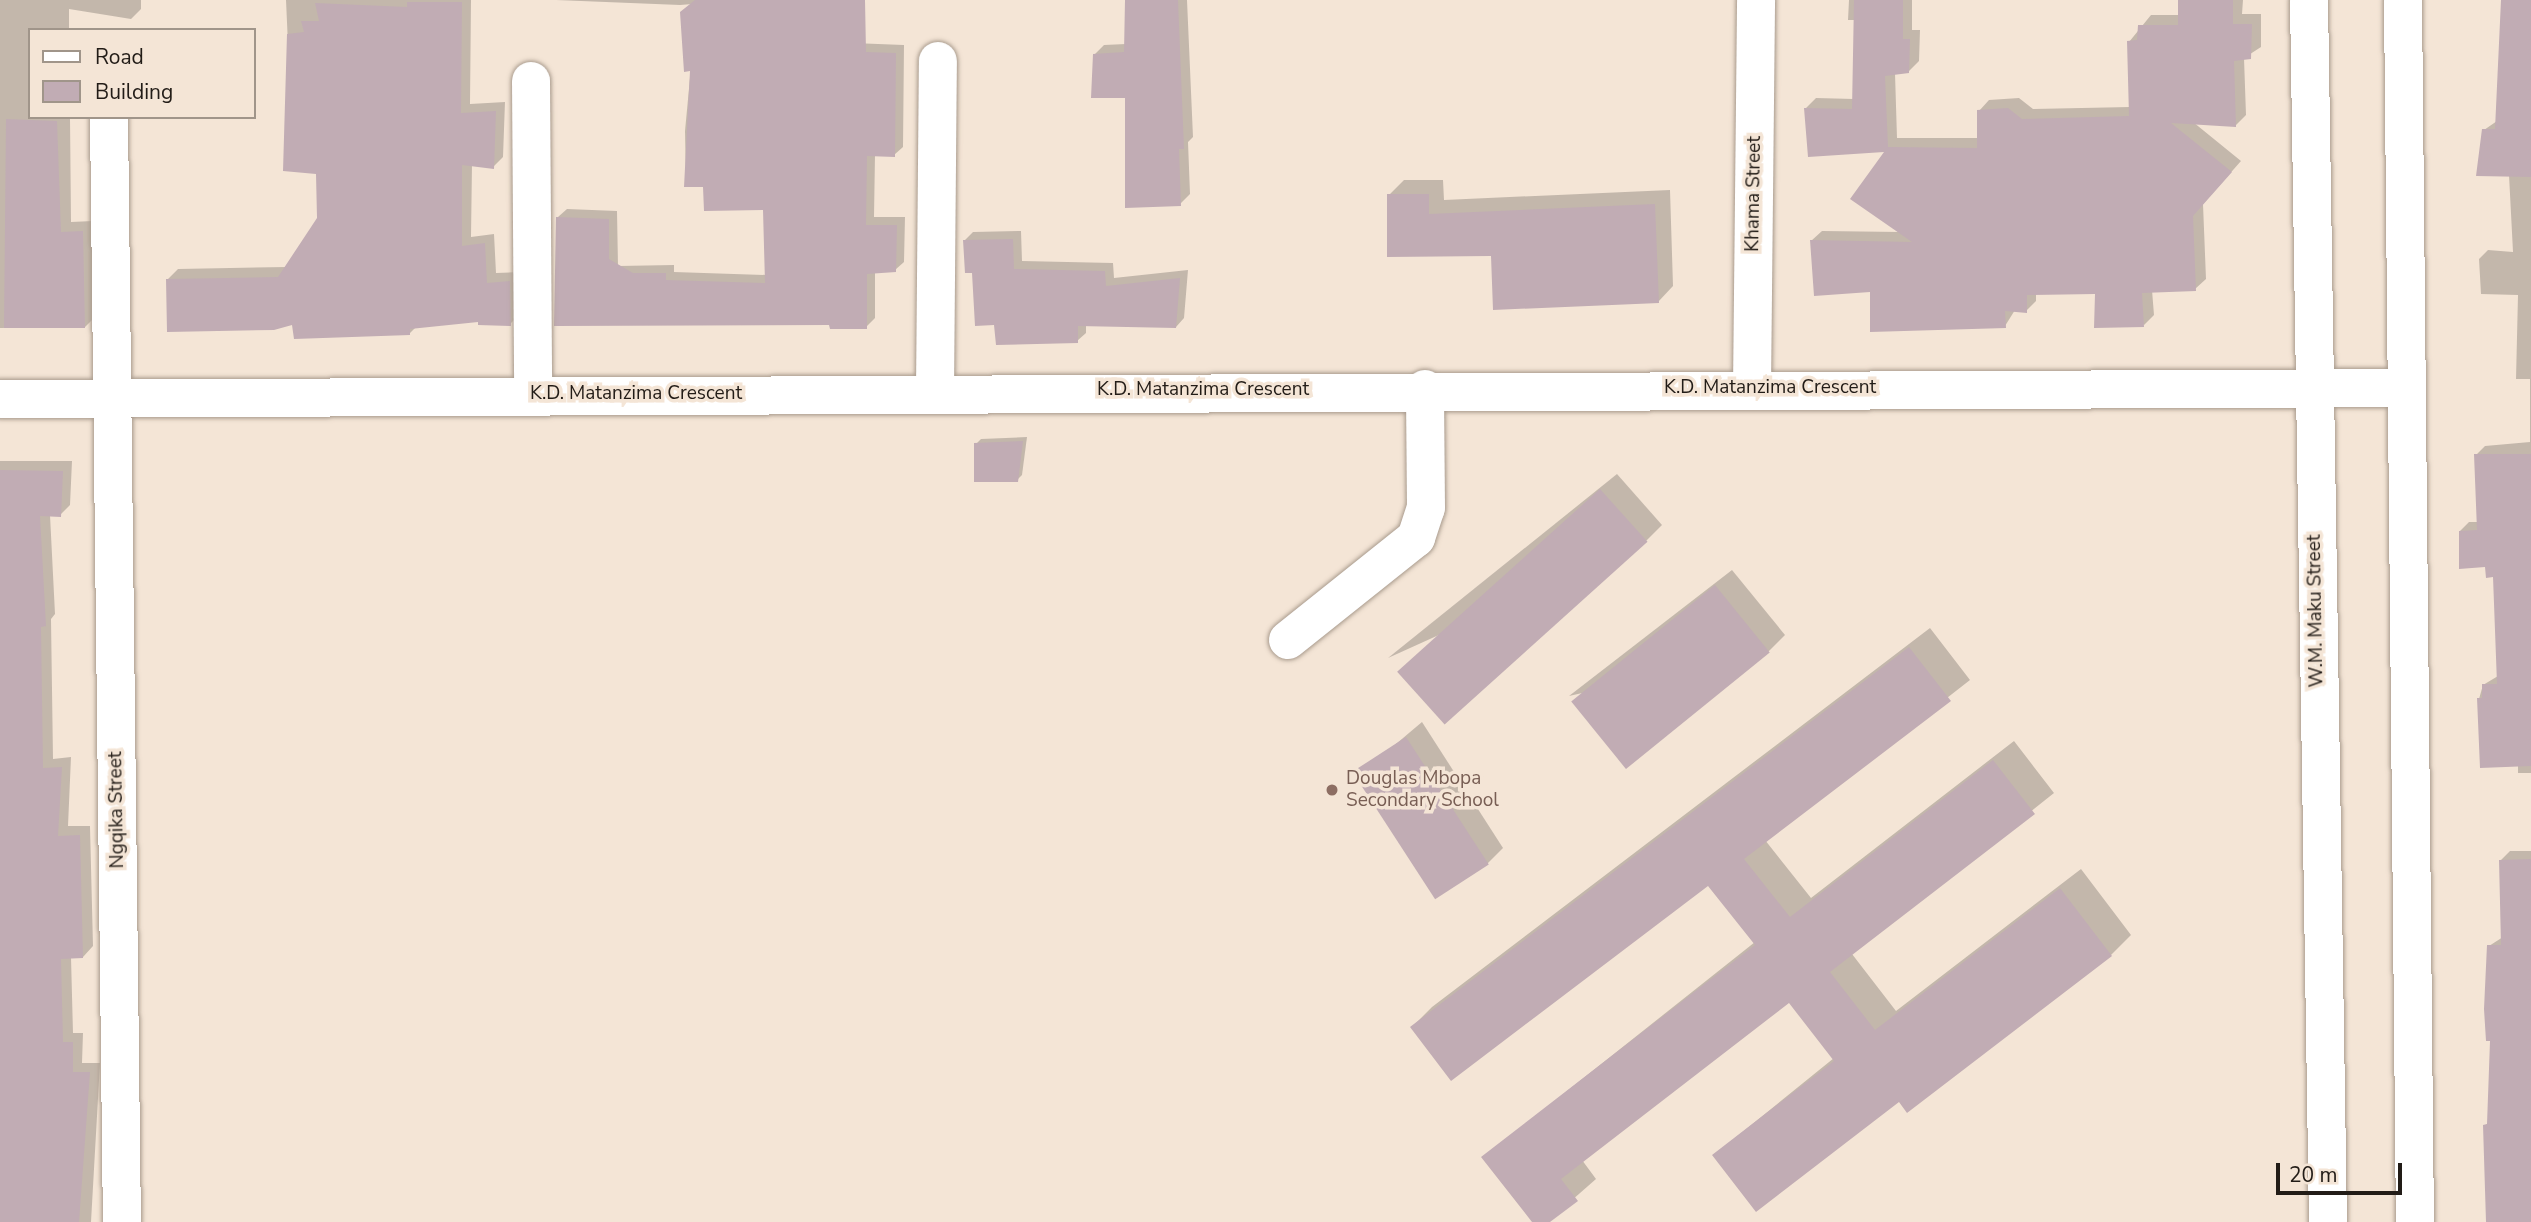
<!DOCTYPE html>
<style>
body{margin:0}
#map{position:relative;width:2531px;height:1222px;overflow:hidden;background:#f4e5d6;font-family:"Nunito Sans",sans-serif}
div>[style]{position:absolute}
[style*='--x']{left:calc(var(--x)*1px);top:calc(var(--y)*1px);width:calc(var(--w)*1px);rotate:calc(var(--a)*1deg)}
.shadow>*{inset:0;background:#0003}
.building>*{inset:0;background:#c1acb4;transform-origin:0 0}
.roads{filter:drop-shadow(0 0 2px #a99b8d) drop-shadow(0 0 2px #a99b8d)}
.minor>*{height:38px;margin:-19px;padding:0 19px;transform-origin:19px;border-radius:19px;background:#fff}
.dots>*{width:19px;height:19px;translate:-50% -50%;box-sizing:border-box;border:4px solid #f4e5d6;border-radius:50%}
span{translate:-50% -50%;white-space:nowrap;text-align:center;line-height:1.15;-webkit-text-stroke:7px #f4e5d6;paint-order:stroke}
.street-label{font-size:19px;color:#221c17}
.education-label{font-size:19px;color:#785e54}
.left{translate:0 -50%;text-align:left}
.legend{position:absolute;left:28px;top:28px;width:228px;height:91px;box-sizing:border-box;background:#f4e5d6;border:2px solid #a0958a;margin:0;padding:9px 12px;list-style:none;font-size:21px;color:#221c17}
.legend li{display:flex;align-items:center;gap:14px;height:35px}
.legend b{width:35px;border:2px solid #a0958a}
.scale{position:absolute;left:2276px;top:1163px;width:126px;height:32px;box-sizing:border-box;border:4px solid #221c17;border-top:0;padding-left:9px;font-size:21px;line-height:24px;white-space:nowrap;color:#221c17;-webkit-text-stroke:5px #f4e5d6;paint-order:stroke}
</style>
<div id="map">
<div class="shadow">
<i style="clip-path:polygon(0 0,141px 0,141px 9px,131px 19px,69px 9px,69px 30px,30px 30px,30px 117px,70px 117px,71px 222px,93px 221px,95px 317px,85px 327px,0 328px)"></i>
<i style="clip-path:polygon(286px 0,471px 0,470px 104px,505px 102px,503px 157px,493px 167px,472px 164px,471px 237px,494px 234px,496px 273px,520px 272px,520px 314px,510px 324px,479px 320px,416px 327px,410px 333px,294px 323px,168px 279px,178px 269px,287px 267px,319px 219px,318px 172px,288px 45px)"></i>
<i style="clip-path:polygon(556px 0,742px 0,680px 5px)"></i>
<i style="clip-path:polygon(1126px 0,1187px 0,1193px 137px,1188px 142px,1190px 194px,1180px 204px,1126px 97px,1094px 55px,1104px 45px,1126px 44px)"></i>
<i style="clip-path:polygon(1849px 0,1912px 0,1912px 30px,1920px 30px,1919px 61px,1908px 72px,1895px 73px,1897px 138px,1979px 138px,1979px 111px,1989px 100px,2019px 98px,2033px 109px,2130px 107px,2129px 42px,2151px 15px,2179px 15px,2179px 0,2243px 0,2242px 14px,2261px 14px,2261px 47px,2244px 58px,2246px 115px,2236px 125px,2193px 122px,2241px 161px,2203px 204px,2206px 279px,2195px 289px,2152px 290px,2154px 315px,2144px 325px,2097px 292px,2036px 293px,2036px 301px,2026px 311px,2015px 310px,2005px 326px,1872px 290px,1811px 241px,1822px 231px,1900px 232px,1888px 150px,1806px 108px,1816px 98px,1854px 99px,1855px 20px,1848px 20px)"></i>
<i style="clip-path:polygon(2503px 0,2531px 0,2531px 773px,2518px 773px,2518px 764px,2479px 699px,2483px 685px,2498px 676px,2494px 575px,2460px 531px,2469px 522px,2478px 522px,2476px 455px,2485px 446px,2530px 442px,2530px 379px,2516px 379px,2518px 295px,2481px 294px,2479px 259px,2488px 250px,2513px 252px,2509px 175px,2484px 130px,2497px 121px)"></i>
<i style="clip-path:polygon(702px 37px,904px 45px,903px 147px,894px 155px,875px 155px,874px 217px,905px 217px,904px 262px,895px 270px,875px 271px,875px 318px,866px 327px,831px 323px,556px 325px,558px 217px,567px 209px,617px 211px,618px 266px,674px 265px,674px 272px,767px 275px,765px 209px,705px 185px,686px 186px,685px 131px,693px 46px)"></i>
<i style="clip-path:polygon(1404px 180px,1443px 180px,1444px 200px,1670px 190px,1673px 286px,1658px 302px,1493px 254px,1389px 195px)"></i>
<i style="clip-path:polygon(1021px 231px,1022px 261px,1113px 263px,1114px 278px,1188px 270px,1184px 318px,1176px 327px,1086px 324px,1086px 333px,1077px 341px,995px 323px,964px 241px,973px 232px)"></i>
<i style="clip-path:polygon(1027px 437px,1022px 475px,1017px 480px,976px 444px,981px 439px)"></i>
<i style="clip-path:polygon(0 461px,72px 461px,70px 505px,60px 515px,50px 515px,55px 614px,51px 619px,53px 759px,71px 757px,68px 826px,90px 826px,93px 946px,83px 957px,71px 957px,73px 1033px,83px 1033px,82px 1063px,100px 1063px,91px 1222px,0 1222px)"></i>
<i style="clip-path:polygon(1617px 474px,1662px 525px,1646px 541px,1388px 658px)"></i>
<i style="clip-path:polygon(1732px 570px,1785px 635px,1769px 651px,1569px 696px)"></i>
<i style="clip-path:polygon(1930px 628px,1970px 680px,1765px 840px,1811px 898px,2014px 741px,2054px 793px,1852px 954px,1896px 1011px,2081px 869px,2131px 935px,2111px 955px,1714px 1155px,1834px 1058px,1789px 1001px,1582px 1160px,1596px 1179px,1547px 1222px,1534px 1222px,1484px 1157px,1755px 942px,1709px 883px,1412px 1027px,1432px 1007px)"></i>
<i style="clip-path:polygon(1422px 722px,1503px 848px,1487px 864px,1358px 776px)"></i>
<i style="clip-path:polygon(2510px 851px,2531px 851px,2531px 1222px,2488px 1222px,2485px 1126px,2489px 1122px,2492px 1039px,2489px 946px,2503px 937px,2501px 860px)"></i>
</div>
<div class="building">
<i style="clip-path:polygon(695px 0,865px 0,866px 52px,896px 53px,895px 157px,867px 156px,866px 225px,897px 225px,896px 272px,867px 274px,867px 329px,830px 329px,829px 325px,554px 326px,556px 217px,609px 219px,609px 259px,633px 273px,666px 273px,666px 280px,765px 283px,763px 210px,704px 211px,703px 187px,684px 187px,690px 71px,684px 72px,680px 12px)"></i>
<i style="clip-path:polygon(1125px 0,1178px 0,1184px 149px,1179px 149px,1181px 206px,1125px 208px,1125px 98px,1091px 98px,1093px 54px,1124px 52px)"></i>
<i style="clip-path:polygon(1854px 0,1903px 0,1903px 39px,1910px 39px,1909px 73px,1885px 76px,1888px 147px,1977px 148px,1977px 110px,2008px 108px,2022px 119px,2129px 116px,2127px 41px,2137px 40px,2138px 25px,2178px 25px,2178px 0,2233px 0,2233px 24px,2252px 24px,2251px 59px,2234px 61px,2236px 127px,2171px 123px,2232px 172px,2193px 216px,2196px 291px,2142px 293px,2144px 327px,2094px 328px,2095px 294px,2027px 295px,2027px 313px,2005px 311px,2006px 328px,1870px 332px,1870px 292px,1814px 296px,1810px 240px,1912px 242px,1850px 199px,1884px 152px,1808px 157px,1804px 108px,1852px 109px)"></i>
<i style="clip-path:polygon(2501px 0,2531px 0,2531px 177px,2476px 176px,2482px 129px,2495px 129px)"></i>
<i style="clip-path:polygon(407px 2px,462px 2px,461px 113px,496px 111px,494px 169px,462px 165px,462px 246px,485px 243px,487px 283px,510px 281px,511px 326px,478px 325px,478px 322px,410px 329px,410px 335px,294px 339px,292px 325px,274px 330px,167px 332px,166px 279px,278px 277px,317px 218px,316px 174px,283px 171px,287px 34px,304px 32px,301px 21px,319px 21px,315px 3px,407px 7px)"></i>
<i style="clip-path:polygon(6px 119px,57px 121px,61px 232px,83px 231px,85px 328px,4px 328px)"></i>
<i style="clip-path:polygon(1387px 194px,1429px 194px,1429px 214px,1655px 204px,1659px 303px,1493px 310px,1491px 256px,1387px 257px)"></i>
<i style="clip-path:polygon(1013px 239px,1014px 269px,1105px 271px,1106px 286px,1180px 278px,1176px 328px,1078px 326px,1078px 343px,996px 345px,994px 325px,975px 326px,972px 273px,965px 273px,963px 240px)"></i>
<i style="clip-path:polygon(1023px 441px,1018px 482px,974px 482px,974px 443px)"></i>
<i style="clip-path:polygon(2474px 454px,2531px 454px,2531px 766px,2480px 768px,2477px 698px,2482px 698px,2482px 684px,2497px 684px,2493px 577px,2486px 578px,2485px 567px,2459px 569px,2459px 531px,2477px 530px)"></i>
<i style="clip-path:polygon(0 470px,63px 471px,61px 517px,40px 516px,46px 626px,41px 627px,43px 768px,62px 767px,58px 836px,80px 835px,83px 958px,61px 959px,63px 1042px,73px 1042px,73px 1072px,90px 1072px,79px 1222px,0 1222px)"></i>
<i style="left:1600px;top:489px;width:71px;height:273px;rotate:48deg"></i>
<i style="left:1715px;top:585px;width:87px;height:185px;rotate:51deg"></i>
<i style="clip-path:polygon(1909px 647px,1951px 701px,1744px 859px,1790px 917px,1993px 760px,2035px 814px,1830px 972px,1875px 1030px,2060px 888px,2112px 956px,1907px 1113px,1899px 1102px,1756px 1212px,1712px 1155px,1834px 1061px,1789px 1003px,1561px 1179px,1578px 1201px,1550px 1222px,1532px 1222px,1481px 1157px,1755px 945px,1708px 886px,1451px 1081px,1410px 1027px)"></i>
<i style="left:1406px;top:737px;width:152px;height:64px;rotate:57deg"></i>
<i style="clip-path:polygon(2531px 859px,2531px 1222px,2486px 1222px,2483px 1125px,2487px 1124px,2490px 1041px,2486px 1041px,2484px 1009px,2487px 945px,2501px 945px,2499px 860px)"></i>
</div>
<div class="roads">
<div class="minor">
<i style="--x:2309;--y:0;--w:1222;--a:89.11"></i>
<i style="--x:2403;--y:0;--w:1222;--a:89.44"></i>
<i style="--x:531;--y:81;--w:314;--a:89.6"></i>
<i style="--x:109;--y:117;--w:1105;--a:89.33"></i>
<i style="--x:1752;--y:388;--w:388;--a:-89.4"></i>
<i style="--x:935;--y:392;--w:331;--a:-89.5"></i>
<i style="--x:0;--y:399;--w:2407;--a:-0.26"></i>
<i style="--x:1288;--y:640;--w:164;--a:-38.6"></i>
<i style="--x:1416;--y:538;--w:32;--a:-72"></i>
<i style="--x:1426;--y:508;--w:119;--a:-90.5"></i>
</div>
</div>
<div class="dots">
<i style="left:1332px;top:790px;background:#8d6e63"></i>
</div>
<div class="street-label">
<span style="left:1754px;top:194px;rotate:-89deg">Khama Street</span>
<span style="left:1770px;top:388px">K.D. Matanzima Crescent</span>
<span style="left:1203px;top:390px">K.D. Matanzima Crescent</span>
<span style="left:636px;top:394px">K.D. Matanzima Crescent</span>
<span style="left:2316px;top:611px;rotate:-91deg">W.M. Maku Street</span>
<span style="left:117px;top:810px;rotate:-91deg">Ngqika Street</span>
</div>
<div class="education-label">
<span class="left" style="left:1346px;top:790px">Douglas Mbopa<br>Secondary School</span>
</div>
<ul class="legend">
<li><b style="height:9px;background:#fff"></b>Road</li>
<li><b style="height:19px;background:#c1acb4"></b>Building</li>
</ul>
<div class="scale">20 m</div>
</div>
